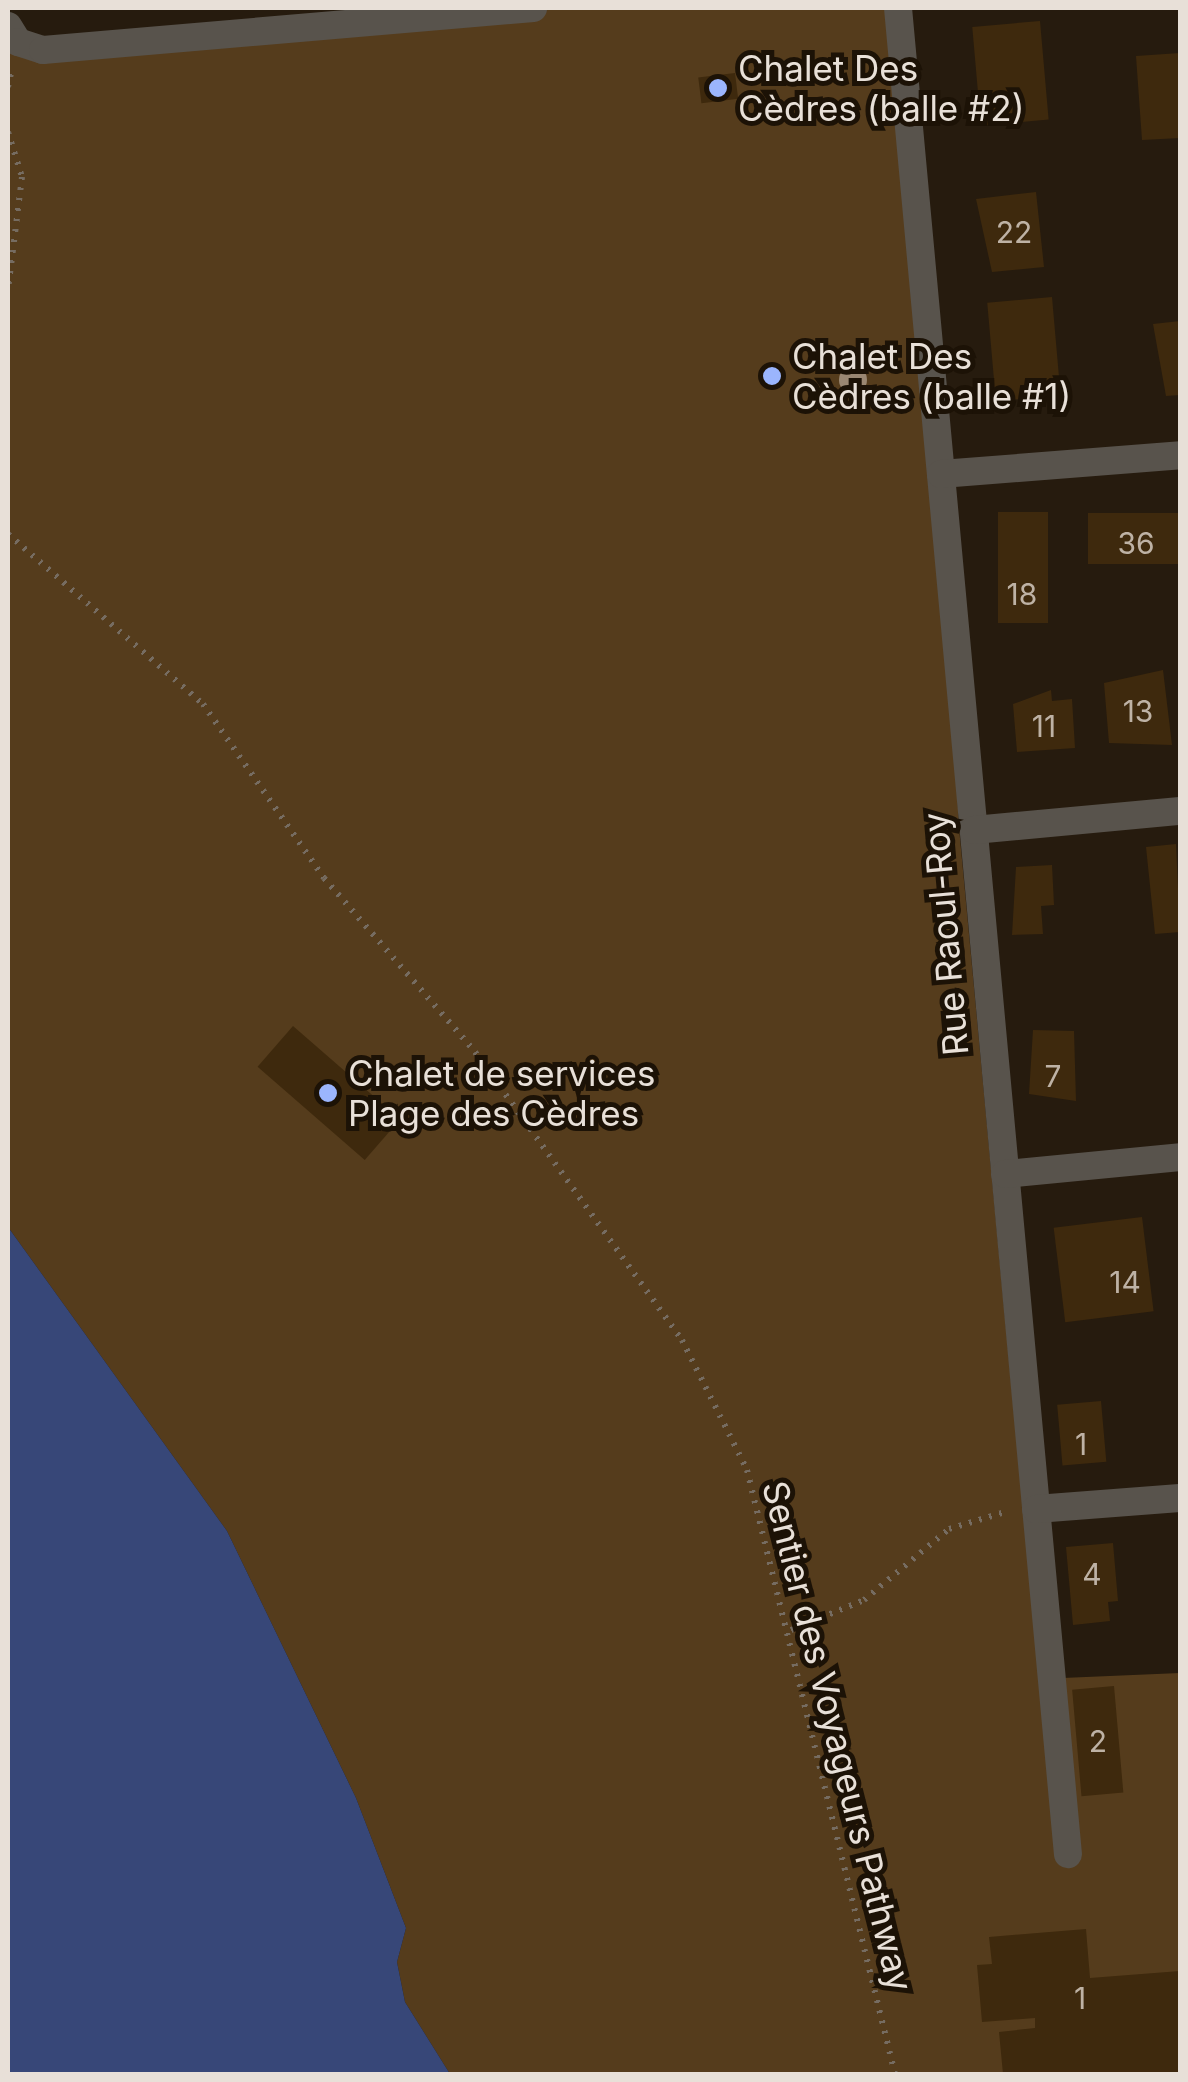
<!DOCTYPE html>
<meta charset="utf-8">
<style>
body{margin:0}
#map{position:relative;width:1188px;height:2082px;overflow:hidden;background:#261b0e;font-family:Inter,sans-serif}
div>[style]{position:absolute}
[style*='--x']{left:calc(var(--x)*1px);top:calc(var(--y)*1px);width:calc(var(--w)*1px);rotate:calc(var(--a)*1deg)}
.green>*{inset:0;background:#553c1c}
.water>*{inset:0;background:#374778}
.building>*{inset:0;background:#3e290d;transform-origin:0 0}
.path>*{height:6px;margin-top:-3px;transform-origin:0;background:repeating-linear-gradient(90deg,#766c61 0 2.5px,transparent 0 10.5px)}
.minor>*{height:28px;margin:-14px;padding:0 14px;transform-origin:14px;border-radius:14px;background:#58534c}
.trees>*{width:28px;height:28px;margin:-14px;border-radius:50%;background:#9a8772}
.dots>*{width:28px;height:28px;translate:-50% -50%;box-sizing:border-box;border:5px solid #1c1206;border-radius:50%}
span{translate:-50% -50%;white-space:nowrap;text-align:center;line-height:1.15;-webkit-text-stroke:10px #1c1206;paint-order:stroke}
.number-label{font-size:30px;color:#beb2a5}
.number-label span{-webkit-text-stroke-width:0}
.poi-label{font-size:35px;color:#e8e0d8}
.left{translate:0 -50%;text-align:left}
.street-label{font-size:35px;color:#e8e0d8}
.frame{position:absolute;inset:0;border:10px solid #e8e0d8;pointer-events:none}
</style>
<div id="map">
<div class="green">
<i style="clip-path:polygon(533px 8px,898px 8px,941px 474px,959px 828px,1039px 1679px,1180px 1673px,1180px 2074px,450px 2074px,405px 2002px,397px 1962px,406px 1928px,356px 1798px,227px 1531px,8px 1227px,8px 26px,18px 42px)"></i>
</div>
<div class="water">
<i style="clip-path:polygon(8px 1227px,227px 1531px,356px 1798px,406px 1928px,397px 1962px,405px 2002px,450px 2074px,8px 2074px)"></i>
</div>
<div class="building">
<i style="left:1040px;top:21px;width:99px;height:68px;rotate:85deg"></i>
<i style="clip-path:polygon(1180px 53px,1180px 138px,1142px 140px,1136px 56px)"></i>
<i style="left:735px;top:73px;width:26px;height:37px;rotate:83deg"></i>
<i style="clip-path:polygon(1036px 192px,1044px 267px,992px 272px,976px 199px)"></i>
<i style="left:1052px;top:297px;width:99px;height:65px;rotate:85deg"></i>
<i style="clip-path:polygon(1180px 321px,1180px 395px,1166px 396px,1153px 324px)"></i>
<i style="left:779px;top:365px;width:21px;height:17px;rotate:82deg"></i>
<i style="left:998px;top:512px;width:50px;height:111px"></i>
<i style="left:1180px;top:513px;width:51px;height:92px;rotate:90deg"></i>
<i style="clip-path:polygon(1163px 670px,1172px 745px,1109px 743px,1104px 683px)"></i>
<i style="clip-path:polygon(1051px 690px,1052px 701px,1072px 699px,1075px 748px,1017px 752px,1013px 704px)"></i>
<i style="clip-path:polygon(1176px 844px,1180px 932px,1155px 934px,1146px 847px)"></i>
<i style="clip-path:polygon(1052px 865px,1054px 905px,1041px 906px,1043px 934px,1012px 935px,1016px 867px)"></i>
<i style="left:293px;top:1026px;width:142px;height:54px;rotate:41deg"></i>
<i style="clip-path:polygon(1033px 1030px,1074px 1031px,1076px 1101px,1029px 1094px)"></i>
<i style="left:1142px;top:1217px;width:95px;height:89px;rotate:83deg"></i>
<i style="left:1101px;top:1401px;width:61px;height:44px;rotate:85deg"></i>
<i style="clip-path:polygon(1113px 1543px,1118px 1601px,1108px 1602px,1110px 1621px,1073px 1625px,1066px 1547px)"></i>
<i style="left:1114px;top:1686px;width:107px;height:42px;rotate:85deg"></i>
<i style="clip-path:polygon(1086px 1929px,1090px 1978px,1180px 1971px,1180px 2074px,1003px 2074px,999px 2032px,1035px 2028px,1035px 2018px,982px 2022px,977px 1965px,992px 1964px,989px 1937px)"></i>
</div>
<div class="path">
<i style="--x:8;--y:87;--w:14;--a:-78"></i>
<i style="--x:8;--y:132;--w:47;--a:72.7"></i>
<i style="--x:22;--y:177;--w:113;--a:97.1"></i>
<i style="--x:8;--y:534;--w:259;--a:41.1"></i>
<i style="--x:203;--y:704;--w:212;--a:55.2"></i>
<i style="--x:324;--y:878;--w:230;--a:49"></i>
<i style="--x:475;--y:1052;--w:355;--a:54.3"></i>
<i style="--x:682;--y:1340;--w:145;--a:63.4"></i>
<i style="--x:747;--y:1470;--w:622;--a:76.23"></i>
<i style="--x:791;--y:1630;--w:79;--a:-22.3"></i>
<i style="--x:864;--y:1600;--w:111;--a:-39.9"></i>
<i style="--x:949;--y:1529;--w:59;--a:-16.9"></i>
</div>
<div class="minor">
<i style="--x:898;--y:8;--w:1854;--a:84.74"></i>
<i style="--x:8;--y:26;--w:19;--a:58"></i>
<i style="--x:18;--y:42;--w:26;--a:18"></i>
<i style="--x:43;--y:50;--w:492;--a:-4.9"></i>
<i style="--x:941;--y:474;--w:240;--a:-4.5"></i>
<i style="--x:974;--y:830;--w:207;--a:-5.3"></i>
<i style="--x:1005;--y:1174;--w:176;--a:-5.5"></i>
<i style="--x:1036;--y:1509;--w:144;--a:-4.4"></i>
</div>
<div class="trees">
<i style="left:853px;top:380px"></i>
</div>
<div class="dots">
<i style="left:718px;top:88px;background:#9bb5fd"></i>
<i style="left:772px;top:376px;background:#9bb5fd"></i>
<i style="left:328px;top:1093px;background:#9bb5fd"></i>
</div>
<div class="number-label">
<span style="left:1014px;top:232px">22</span>
<span style="left:1136px;top:543px">36</span>
<span style="left:1022px;top:594px">18</span>
<span style="left:1138px;top:711px">13</span>
<span style="left:1044px;top:726px">11</span>
<span style="left:1053px;top:1076px">7</span>
<span style="left:1125px;top:1282px">14</span>
<span style="left:1081px;top:1444px">1</span>
<span style="left:1092px;top:1574px">4</span>
<span style="left:1098px;top:1741px">2</span>
<span style="left:1080px;top:1998px">1</span>
</div>
<div class="poi-label">
<span class="left" style="left:738px;top:88px">Chalet Des<br>Cèdres (balle #2)</span>
<span class="left" style="left:792px;top:376px">Chalet Des<br>Cèdres (balle #1)</span>
<span class="left" style="left:348px;top:1093px">Chalet de services<br>Plage des Cèdres</span>
</div>
<div class="street-label">
<span style="left:945px;top:934px;rotate:-95deg">Rue Raoul-Roy</span>
<span style="left:838px;top:1736px;rotate:76deg">Sentier des Voyageurs Pathway</span>
</div>
<div class="frame"></div>
</div>
